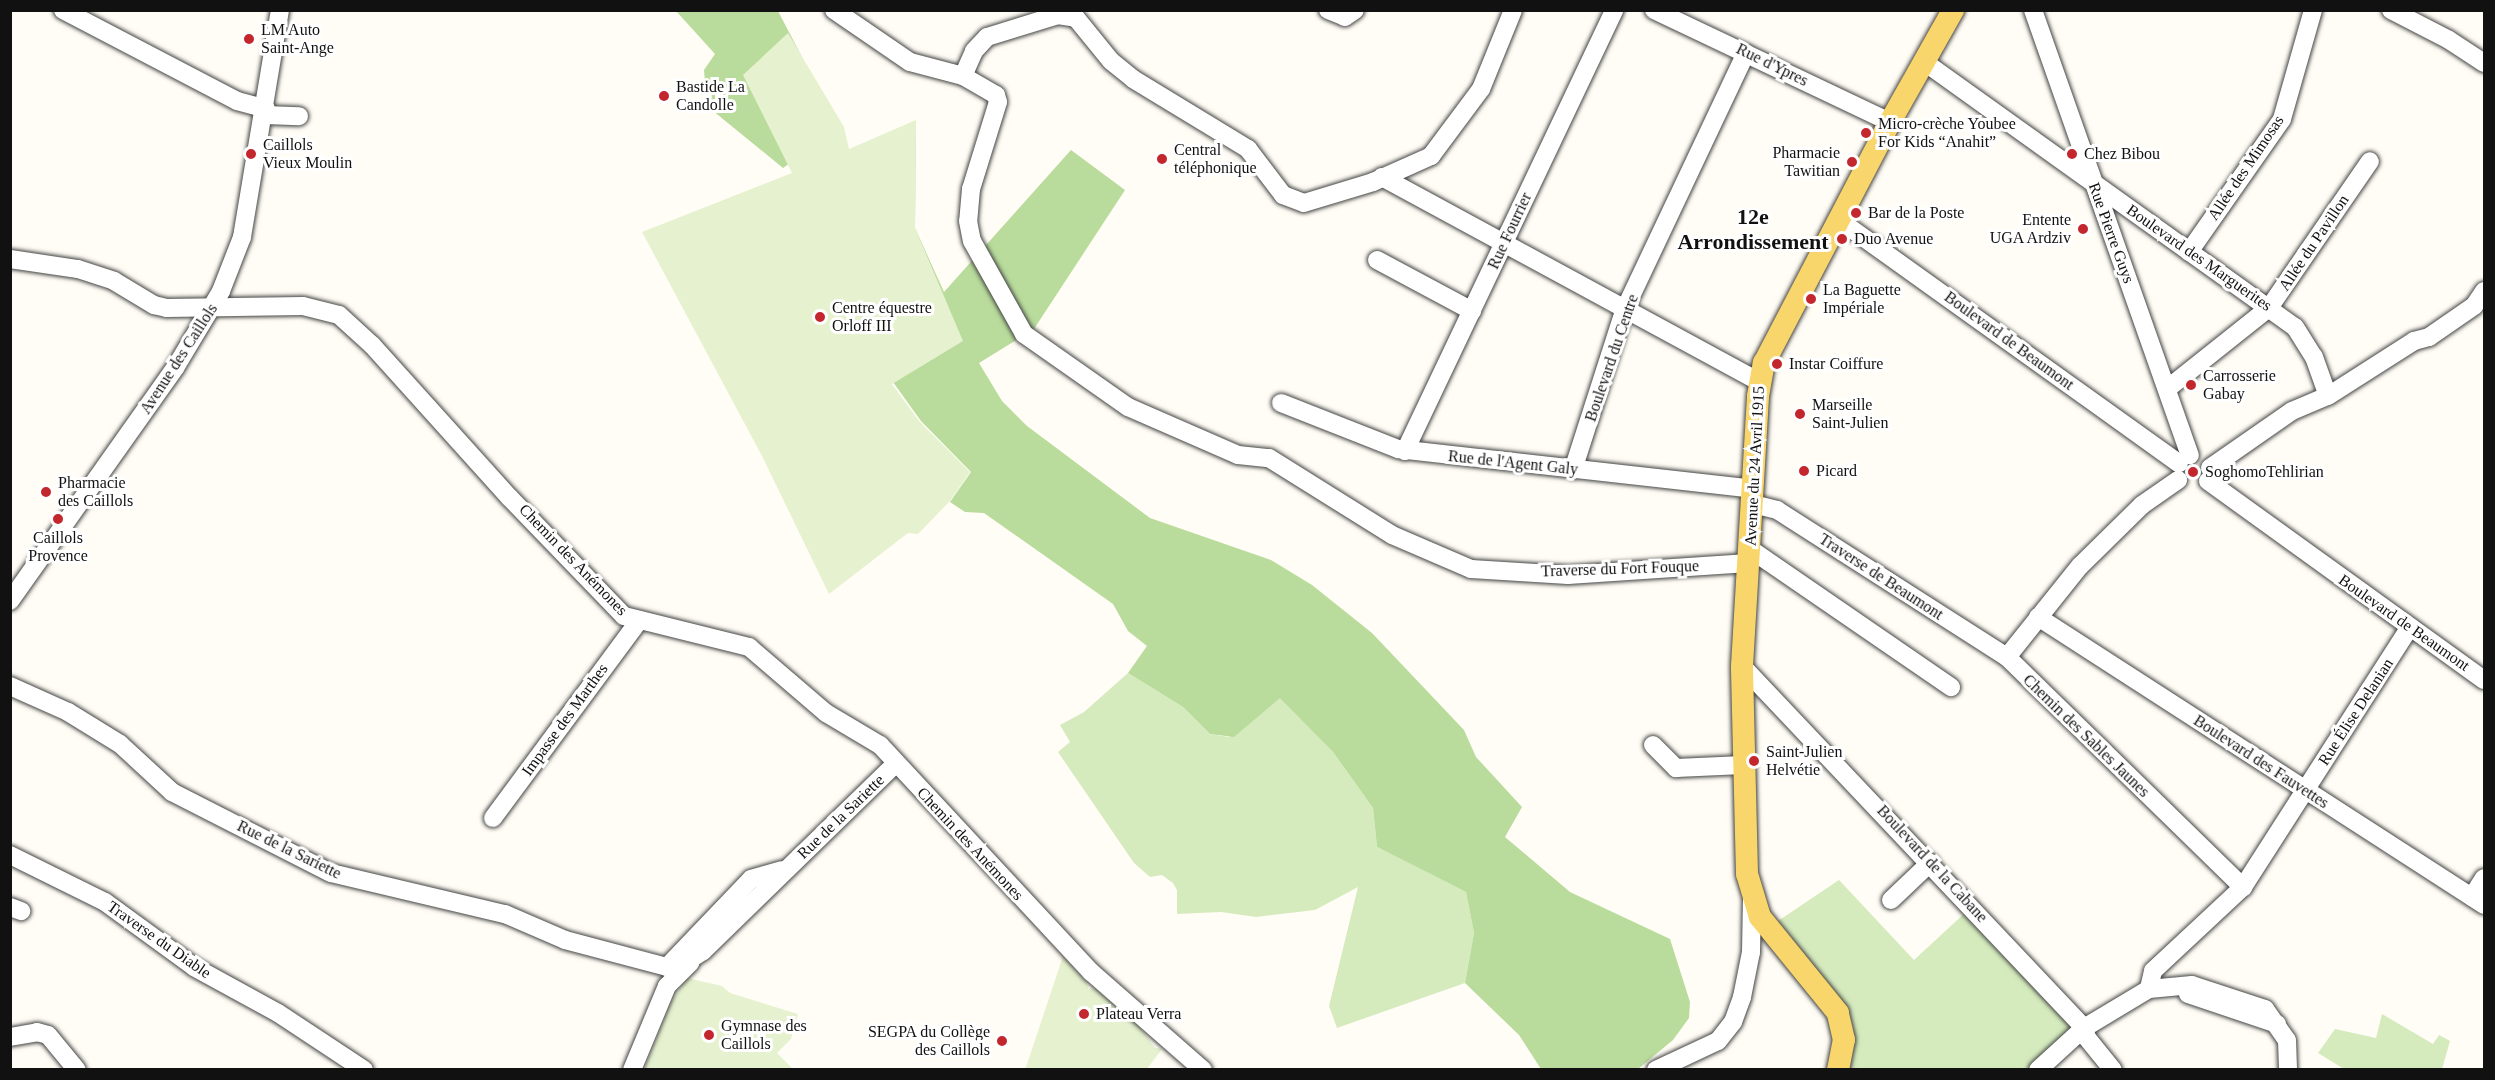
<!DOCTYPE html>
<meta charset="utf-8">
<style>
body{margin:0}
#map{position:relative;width:2495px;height:1080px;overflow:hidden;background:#fffdf5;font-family:"Times New Roman",serif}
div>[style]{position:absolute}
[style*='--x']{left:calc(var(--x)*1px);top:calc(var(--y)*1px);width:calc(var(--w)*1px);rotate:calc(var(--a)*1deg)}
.green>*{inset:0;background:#d5ebbd}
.forest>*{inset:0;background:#b9dc9c}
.pitch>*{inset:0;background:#e6f2cf}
.roads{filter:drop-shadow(0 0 2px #444) drop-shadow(0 0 2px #444)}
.minor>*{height:18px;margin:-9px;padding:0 9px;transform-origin:9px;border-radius:9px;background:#fff}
.major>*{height:22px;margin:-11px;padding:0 11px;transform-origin:11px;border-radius:11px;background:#f9d66b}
.dots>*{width:16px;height:16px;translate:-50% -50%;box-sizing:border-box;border:3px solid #fff;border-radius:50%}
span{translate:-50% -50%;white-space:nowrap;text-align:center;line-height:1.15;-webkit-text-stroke:6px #fff;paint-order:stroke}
.poi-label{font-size:16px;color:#111}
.left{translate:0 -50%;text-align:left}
.right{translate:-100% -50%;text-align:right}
.street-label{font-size:16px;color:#111}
.district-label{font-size:22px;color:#111;font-weight:700}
.frame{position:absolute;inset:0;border:12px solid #111;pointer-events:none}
</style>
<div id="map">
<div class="green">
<i style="clip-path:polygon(1128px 673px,1183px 707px,1210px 734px,1229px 737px,1280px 697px,1333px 752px,1373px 808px,1377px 847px,1466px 892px,1474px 933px,1465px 983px,1337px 1028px,1329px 1006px,1358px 887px,1315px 910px,1256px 917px,1221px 912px,1177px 914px,1177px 890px,1173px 883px,1162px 875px,1150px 877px,1134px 863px,1058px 752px,1070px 742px,1060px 725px,1084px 712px)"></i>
<i style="clip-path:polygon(1839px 880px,1914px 960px,1967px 911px,2077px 1029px,2030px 1069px,1850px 1069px,1853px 1027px,1847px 1007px,1778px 921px)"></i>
<i style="clip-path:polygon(2382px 1014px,2433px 1044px,2439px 1035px,2450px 1041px,2442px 1069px,2344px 1069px,2318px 1053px,2335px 1029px,2376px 1038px)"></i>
</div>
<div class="forest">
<i style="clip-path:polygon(676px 11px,778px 11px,803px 59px,816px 145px,783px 168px,707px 106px,704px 70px,715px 54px)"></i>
<i style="clip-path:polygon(916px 120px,915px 228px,944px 292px,1071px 150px,1125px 190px,1034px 329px,979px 363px,1002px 401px,1027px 426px,1150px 518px,1271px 560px,1312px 585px,1372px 633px,1464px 730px,1476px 757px,1522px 807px,1505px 837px,1570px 892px,1670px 939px,1690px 1002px,1689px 1018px,1673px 1040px,1638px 1069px,1541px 1069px,1519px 1035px,1465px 983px,1474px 933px,1466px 892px,1377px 847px,1373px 808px,1333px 752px,1280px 698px,1234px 737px,1210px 734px,1183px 707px,1128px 673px,1147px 646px,1128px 631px,1113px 604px,984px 513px,965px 512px,950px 502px,971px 472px,921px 421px,880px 364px)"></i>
</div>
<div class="pitch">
<i style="clip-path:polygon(788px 33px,844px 127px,849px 149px,916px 120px,915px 228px,963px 341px,892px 384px,919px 421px,970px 472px,950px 501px,918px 534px,908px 533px,829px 594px,762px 456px,642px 232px,792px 173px,743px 75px)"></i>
<i style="clip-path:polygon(1063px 956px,1087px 982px,1088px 989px,1095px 988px,1137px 1023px,1155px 1048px,1162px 1049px,1147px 1069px,1025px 1070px)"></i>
<i style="clip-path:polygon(687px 978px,722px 986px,730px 993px,798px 1014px,791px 1039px,777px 1053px,793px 1069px,644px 1070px,671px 1002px)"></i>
</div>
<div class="roads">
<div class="minor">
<i style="--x:63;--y:10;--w:196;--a:27.6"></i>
<i style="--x:237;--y:101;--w:30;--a:15"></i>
<i style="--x:834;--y:10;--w:92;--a:34.4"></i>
<i style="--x:910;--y:62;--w:55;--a:14.8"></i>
<i style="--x:963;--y:76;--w:38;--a:30"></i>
<i style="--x:996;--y:95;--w:7;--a:74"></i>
<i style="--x:998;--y:102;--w:91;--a:107.2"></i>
<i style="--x:971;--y:189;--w:32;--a:95"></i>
<i style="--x:968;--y:221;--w:20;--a:79"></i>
<i style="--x:972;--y:241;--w:107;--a:60.8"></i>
<i style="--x:1024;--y:334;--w:127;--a:35.1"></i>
<i style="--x:1128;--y:407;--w:120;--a:23.6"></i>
<i style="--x:1238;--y:455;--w:31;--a:6"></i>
<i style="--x:1269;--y:458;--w:145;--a:32"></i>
<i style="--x:1392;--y:535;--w:86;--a:23.3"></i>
<i style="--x:1471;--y:569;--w:97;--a:3.5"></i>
<i style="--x:1568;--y:575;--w:181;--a:-3.8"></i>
<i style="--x:1328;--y:10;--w:18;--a:22"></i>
<i style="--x:1345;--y:17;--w:12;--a:-35"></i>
<i style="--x:1654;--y:10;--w:261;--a:25.4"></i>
<i style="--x:2033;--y:10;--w:472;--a:70.6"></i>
<i style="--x:2391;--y:10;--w:65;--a:27.3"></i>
<i style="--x:2449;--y:40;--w:42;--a:33.3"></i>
<i style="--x:1923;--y:61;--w:457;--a:35.6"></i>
<i style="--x:2295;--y:327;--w:36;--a:58"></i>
<i style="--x:2314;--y:357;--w:41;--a:70.3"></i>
<i style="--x:963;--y:76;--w:27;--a:-66"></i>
<i style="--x:974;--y:51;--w:19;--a:-47"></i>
<i style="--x:987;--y:37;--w:74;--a:-17.2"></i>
<i style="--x:1058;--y:15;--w:18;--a:9"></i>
<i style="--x:1076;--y:18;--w:55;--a:50.9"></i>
<i style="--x:1111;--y:61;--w:28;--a:39"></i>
<i style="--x:1133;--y:79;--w:135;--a:31.3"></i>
<i style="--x:1248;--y:149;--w:58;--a:52.7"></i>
<i style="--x:1283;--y:195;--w:22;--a:21"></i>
<i style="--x:1304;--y:203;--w:72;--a:-16.9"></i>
<i style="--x:1373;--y:182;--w:64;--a:-24.1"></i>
<i style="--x:1431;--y:156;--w:84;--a:-53.3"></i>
<i style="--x:1481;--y:89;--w:85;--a:-67.9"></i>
<i style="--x:265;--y:115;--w:34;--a:2"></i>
<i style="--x:1382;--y:177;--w:429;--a:28.5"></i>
<i style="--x:1839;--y:220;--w:418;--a:35.6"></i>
<i style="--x:2189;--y:252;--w:162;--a:-55"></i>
<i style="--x:2282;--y:119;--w:113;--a:-74.1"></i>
<i style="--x:10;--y:259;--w:69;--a:8.4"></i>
<i style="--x:78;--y:269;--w:38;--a:18"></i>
<i style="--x:114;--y:281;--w:47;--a:31"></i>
<i style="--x:154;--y:305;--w:13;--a:13"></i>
<i style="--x:167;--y:308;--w:136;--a:-0.8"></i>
<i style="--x:303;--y:306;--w:37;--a:14"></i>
<i style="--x:339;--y:315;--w:45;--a:42.3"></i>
<i style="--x:372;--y:345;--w:206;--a:48"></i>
<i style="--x:510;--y:498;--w:164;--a:46"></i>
<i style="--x:624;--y:616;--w:129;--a:13.9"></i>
<i style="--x:749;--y:647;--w:101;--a:40.6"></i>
<i style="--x:826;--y:713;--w:63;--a:30.7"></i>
<i style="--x:880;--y:745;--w:310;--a:47.1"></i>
<i style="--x:1091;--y:972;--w:149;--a:41.2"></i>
<i style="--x:1377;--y:260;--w:108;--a:28.2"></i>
<i style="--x:2167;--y:389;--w:130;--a:-38.5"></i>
<i style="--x:2269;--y:308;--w:178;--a:-55.5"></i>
<i style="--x:1281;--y:403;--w:126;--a:21.5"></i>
<i style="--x:1398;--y:449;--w:357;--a:6.4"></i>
<i style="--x:1405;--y:451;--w:488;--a:-64.6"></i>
<i style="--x:2210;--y:468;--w:100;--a:-34.8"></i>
<i style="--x:2292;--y:411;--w:39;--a:-23"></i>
<i style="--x:2328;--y:396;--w:102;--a:-32.6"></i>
<i style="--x:2414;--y:341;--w:16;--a:-15"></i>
<i style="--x:2429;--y:337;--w:55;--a:-34.6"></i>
<i style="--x:2474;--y:306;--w:18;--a:-56"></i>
<i style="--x:1573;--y:470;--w:167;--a:-72.2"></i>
<i style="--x:1624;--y:311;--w:285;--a:-64.7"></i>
<i style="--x:2208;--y:481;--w:340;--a:35.8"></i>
<i style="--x:1753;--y:504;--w:25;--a:14"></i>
<i style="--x:1777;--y:510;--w:273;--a:32.6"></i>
<i style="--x:1750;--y:549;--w:244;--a:34.5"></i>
<i style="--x:10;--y:601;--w:286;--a:-54.7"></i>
<i style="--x:175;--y:368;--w:90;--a:-59.1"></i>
<i style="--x:221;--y:291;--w:58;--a:-68.7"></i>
<i style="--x:242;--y:237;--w:230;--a:-80.5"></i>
<i style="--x:2038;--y:617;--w:531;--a:32.85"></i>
<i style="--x:2007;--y:657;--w:330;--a:44.3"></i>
<i style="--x:2243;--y:887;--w:123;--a:137"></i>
<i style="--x:2153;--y:971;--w:18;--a:103"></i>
<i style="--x:2007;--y:657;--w:117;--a:-51.3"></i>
<i style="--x:2080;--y:566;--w:87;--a:-44.5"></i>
<i style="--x:2142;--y:505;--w:44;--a:-34.8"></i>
<i style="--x:1742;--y:666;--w:498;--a:46.6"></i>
<i style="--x:2084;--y:1028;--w:10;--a:73"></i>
<i style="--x:2087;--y:1038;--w:41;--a:50.9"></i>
<i style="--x:10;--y:686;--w:64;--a:24.1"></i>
<i style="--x:68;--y:712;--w:61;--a:31.6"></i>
<i style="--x:120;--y:744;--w:71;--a:42.7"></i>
<i style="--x:172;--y:792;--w:178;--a:27"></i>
<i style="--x:331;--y:873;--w:179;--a:13.3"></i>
<i style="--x:505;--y:914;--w:65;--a:23.4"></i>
<i style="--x:565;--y:940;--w:106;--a:14.8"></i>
<i style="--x:667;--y:967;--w:16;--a:-11"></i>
<i style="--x:683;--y:964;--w:24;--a:-33"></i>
<i style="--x:703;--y:951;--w:268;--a:-44.2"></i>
<i style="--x:1653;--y:745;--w:33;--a:45"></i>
<i style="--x:1676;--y:768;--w:67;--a:-2.6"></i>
<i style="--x:493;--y:818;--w:244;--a:-53.5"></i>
<i style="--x:10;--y:855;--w:106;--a:26.3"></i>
<i style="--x:105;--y:902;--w:110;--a:36.1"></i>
<i style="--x:194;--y:967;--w:96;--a:28.7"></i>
<i style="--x:278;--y:1013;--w:103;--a:33.5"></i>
<i style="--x:2243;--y:887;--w:309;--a:-57.3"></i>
<i style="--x:2472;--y:897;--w:22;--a:-58"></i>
<i style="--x:1891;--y:900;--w:54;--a:-43.5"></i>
<i style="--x:10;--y:907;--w:12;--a:20"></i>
<i style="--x:668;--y:966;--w:120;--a:-46.3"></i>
<i style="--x:751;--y:879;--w:32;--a:-16"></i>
<i style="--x:2188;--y:994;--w:94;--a:18.6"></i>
<i style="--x:10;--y:1037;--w:27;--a:-10"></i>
<i style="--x:37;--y:1032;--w:11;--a:15"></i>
<i style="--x:48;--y:1035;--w:45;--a:50.4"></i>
<i style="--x:632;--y:1070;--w:91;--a:-67.4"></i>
<i style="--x:667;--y:986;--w:33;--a:-45"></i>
<i style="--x:1656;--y:1070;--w:68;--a:-25.1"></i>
<i style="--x:1718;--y:1041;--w:24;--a:-52"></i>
<i style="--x:1733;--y:1022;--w:27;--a:-70"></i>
<i style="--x:1742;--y:997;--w:46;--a:-78.7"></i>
<i style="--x:1751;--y:952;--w:54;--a:-88.9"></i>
<i style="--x:2038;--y:1070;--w:62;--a:-42.4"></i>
<i style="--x:2084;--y:1028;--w:76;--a:-31"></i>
<i style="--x:2149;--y:989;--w:43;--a:-5.3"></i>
<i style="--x:2192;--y:985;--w:77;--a:18.2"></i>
<i style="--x:2265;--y:1009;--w:38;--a:55"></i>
<i style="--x:2287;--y:1040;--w:30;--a:88"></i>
</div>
<div class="major">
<i style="--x:1838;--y:1070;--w:31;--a:-79"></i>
<i style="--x:1844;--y:1040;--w:28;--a:-103"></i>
<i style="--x:1838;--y:1013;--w:124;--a:-129.1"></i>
<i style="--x:1760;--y:917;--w:45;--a:-106.8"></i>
<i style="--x:1747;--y:874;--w:208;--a:-91.4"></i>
<i style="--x:1742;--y:666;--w:270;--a:-86.6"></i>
<i style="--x:1758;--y:396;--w:34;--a:-80"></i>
<i style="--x:1764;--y:363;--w:272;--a:-62.4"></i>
<i style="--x:1890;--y:122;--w:129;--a:-60.6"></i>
</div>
</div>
<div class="dots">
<i style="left:249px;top:39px;background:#c4262e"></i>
<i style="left:664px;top:96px;background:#c4262e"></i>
<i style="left:1866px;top:133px;background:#c4262e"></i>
<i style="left:251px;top:154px;background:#c4262e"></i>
<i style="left:2072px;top:154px;background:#c4262e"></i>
<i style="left:1162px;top:159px;background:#c4262e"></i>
<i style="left:1852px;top:162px;background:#c4262e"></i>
<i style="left:1856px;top:213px;background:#c4262e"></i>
<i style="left:2083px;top:229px;background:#c4262e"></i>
<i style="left:1842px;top:239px;background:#c4262e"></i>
<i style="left:1811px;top:299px;background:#c4262e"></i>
<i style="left:820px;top:317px;background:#c4262e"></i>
<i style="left:1777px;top:364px;background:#c4262e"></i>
<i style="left:2191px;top:385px;background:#c4262e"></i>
<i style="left:1800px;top:414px;background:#c4262e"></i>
<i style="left:1804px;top:471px;background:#c4262e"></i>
<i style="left:2193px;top:472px;background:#c4262e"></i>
<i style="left:46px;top:492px;background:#c4262e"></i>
<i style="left:58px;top:519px;background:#c4262e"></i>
<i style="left:1754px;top:761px;background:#c4262e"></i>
<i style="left:1084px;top:1014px;background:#c4262e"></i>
<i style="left:709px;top:1035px;background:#c4262e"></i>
<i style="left:1002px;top:1041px;background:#c4262e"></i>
</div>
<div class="poi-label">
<span class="left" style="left:261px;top:39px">LM Auto<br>Saint-Ange</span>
<span class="left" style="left:676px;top:96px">Bastide La<br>Candolle</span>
<span class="left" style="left:1878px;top:133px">Micro-crèche Youbee<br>For Kids “Anahit”</span>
<span class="left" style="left:263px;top:154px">Caillols<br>Vieux Moulin</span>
<span class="left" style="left:1174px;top:159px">Central<br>téléphonique</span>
<span class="right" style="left:1840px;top:162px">Pharmacie<br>Tawitian</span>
<span class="left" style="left:2084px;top:154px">Chez Bibou</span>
<span class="left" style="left:1868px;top:213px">Bar de la Poste</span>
<span class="right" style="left:2071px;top:229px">Entente<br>UGA Ardziv</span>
<span class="left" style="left:1854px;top:239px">Duo Avenue</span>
<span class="left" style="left:1823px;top:299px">La Baguette<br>Impériale</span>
<span class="left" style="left:832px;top:317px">Centre équestre<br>Orloff III</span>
<span class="left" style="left:1789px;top:364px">Instar Coiffure</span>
<span class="left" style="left:2203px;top:385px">Carrosserie<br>Gabay</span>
<span class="left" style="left:1812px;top:414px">Marseille<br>Saint-Julien</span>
<span class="left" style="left:1816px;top:471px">Picard</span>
<span class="left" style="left:2205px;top:472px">SoghomoTehlirian</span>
<span class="left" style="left:58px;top:492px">Pharmacie<br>des Caillols</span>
<span style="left:58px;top:547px">Caillols<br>Provence</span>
<span class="left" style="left:1766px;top:761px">Saint-Julien<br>Helvétie</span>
<span class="left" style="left:1096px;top:1014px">Plateau Verra</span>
<span class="left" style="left:721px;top:1035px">Gymnase des<br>Caillols</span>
<span class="right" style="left:990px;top:1041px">SEGPA du Collège<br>des Caillols</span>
</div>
<div class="street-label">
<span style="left:1772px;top:65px;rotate:26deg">Rue d'Ypres</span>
<span style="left:2246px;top:168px;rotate:-56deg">Allée des Mimosas</span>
<span style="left:1510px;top:231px;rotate:-65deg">Rue Fourrier</span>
<span style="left:2111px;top:233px;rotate:70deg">Rue Pierre Guys</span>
<span style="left:2314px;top:243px;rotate:-56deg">Allée du Pavillon</span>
<span style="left:2199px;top:258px;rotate:35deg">Boulevard des Marguerites</span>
<span style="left:2009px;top:341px;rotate:36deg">Boulevard de Beaumont</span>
<span style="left:1612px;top:358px;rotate:-71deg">Boulevard du Centre</span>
<span style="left:179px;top:359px;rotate:-57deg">Avenue des Caillols</span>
<span style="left:1513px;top:463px;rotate:6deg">Rue de l'Agent Galy</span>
<span style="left:1755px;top:466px;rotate:-87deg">Avenue du 24 Avril 1915</span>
<span style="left:573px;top:560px;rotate:46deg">Chemin des Anémones</span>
<span style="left:1620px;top:569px;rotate:-2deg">Traverse du Fort Fouque</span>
<span style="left:1881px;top:577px;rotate:33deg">Traverse de Beaumont</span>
<span style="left:2404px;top:623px;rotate:35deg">Boulevard de Beaumont</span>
<span style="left:2356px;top:712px;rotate:-57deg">Rue Élise Delanian</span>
<span style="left:565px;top:720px;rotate:-54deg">Impasse des Marthes</span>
<span style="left:2086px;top:736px;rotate:44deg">Chemin des Sables Jaunes</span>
<span style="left:2261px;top:762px;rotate:33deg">Boulevard des Fauvettes</span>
<span style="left:841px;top:817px;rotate:-44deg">Rue de la Sariette</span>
<span style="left:970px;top:844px;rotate:47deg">Chemin des Anémones</span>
<span style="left:289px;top:850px;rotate:26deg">Rue de la Sariette</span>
<span style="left:1932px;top:864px;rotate:47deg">Boulevard de la Cabane</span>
<span style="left:159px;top:940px;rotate:35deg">Traverse du Diable</span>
</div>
<div class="district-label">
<span style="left:1753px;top:229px">12e<br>Arrondissement</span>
</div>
<div class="frame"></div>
</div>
